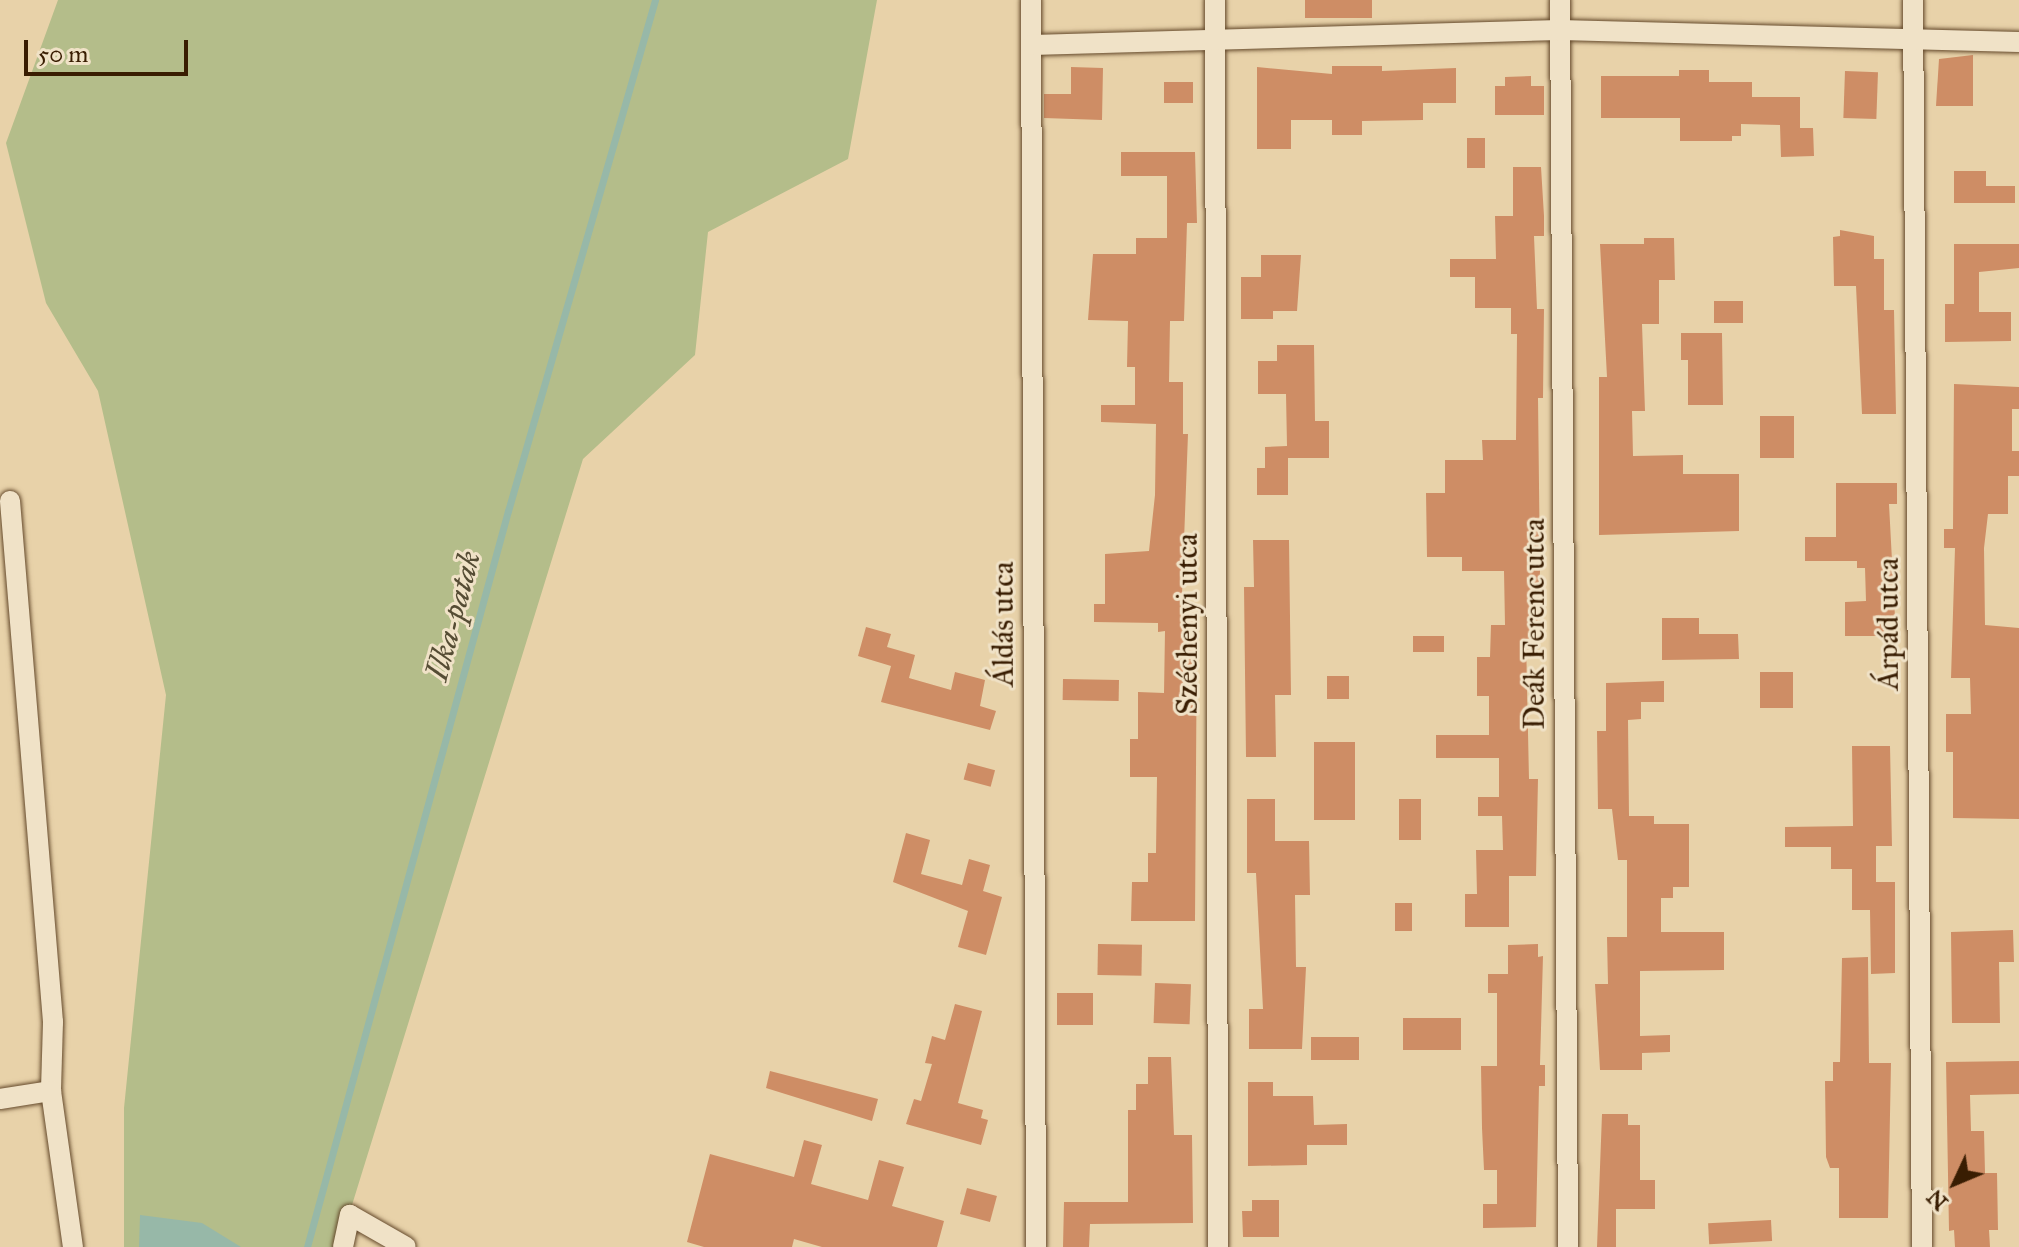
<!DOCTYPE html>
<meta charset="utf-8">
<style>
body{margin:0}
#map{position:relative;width:2019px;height:1247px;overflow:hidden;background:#e8d2a9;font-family:"IM FELL Great Primer",serif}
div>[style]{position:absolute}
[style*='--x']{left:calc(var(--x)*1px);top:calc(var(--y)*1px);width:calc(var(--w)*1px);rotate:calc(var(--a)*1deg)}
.green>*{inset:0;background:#b4bd8a}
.water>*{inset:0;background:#97b8a8}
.stream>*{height:7px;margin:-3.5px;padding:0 3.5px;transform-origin:3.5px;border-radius:3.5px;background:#97b8a8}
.building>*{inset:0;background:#ce8d65;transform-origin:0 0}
.roads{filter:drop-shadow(0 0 2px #654a2c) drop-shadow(0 0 2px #654a2c)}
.minor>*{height:20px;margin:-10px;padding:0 10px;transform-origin:10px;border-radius:10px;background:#f0e2c7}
span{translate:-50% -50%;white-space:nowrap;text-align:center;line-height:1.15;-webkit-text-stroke:6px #f0e2c7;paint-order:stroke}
.street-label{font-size:30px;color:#391d02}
.water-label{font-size:32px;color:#554c34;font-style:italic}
.north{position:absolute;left:1915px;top:1143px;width:80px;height:80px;-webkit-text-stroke:6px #f0e2c7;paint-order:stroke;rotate:226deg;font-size:22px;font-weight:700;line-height:32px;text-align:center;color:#391d02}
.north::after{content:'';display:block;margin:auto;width:28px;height:36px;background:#391d02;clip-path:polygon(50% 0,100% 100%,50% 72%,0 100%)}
.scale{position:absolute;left:24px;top:40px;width:164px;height:36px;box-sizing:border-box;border:4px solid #391d02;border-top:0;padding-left:10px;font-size:24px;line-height:28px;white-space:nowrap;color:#391d02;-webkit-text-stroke:6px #f0e2c7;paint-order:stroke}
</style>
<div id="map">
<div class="green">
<i style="clip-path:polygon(58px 0,877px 0,848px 159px,708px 232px,695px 355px,583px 459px,339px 1247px,124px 1247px,124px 1108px,166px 695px,98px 391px,46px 303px,6px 143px)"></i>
</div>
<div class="water">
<i style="clip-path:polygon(140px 1215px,202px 1223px,241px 1247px,139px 1247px)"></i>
</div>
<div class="stream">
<i style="--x:307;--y:1247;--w:763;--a:-74.73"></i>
<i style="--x:508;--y:511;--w:532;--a:-73.95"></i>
</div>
<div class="building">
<i style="left:1305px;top:0;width:67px;height:18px"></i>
<i style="clip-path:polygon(1973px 55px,1973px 106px,1936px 106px,1939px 59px)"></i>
<i style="clip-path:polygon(1332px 66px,1382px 66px,1382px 71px,1456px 68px,1456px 103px,1423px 103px,1423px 120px,1362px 121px,1362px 135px,1332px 135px,1332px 120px,1291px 120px,1291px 149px,1257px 149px,1257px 67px,1332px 74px)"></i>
<i style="clip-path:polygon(1071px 67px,1103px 68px,1102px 120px,1044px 118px,1044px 94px,1071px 94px)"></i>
<i style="clip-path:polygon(1679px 70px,1709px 70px,1709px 82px,1752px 82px,1752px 97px,1800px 97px,1800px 128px,1813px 128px,1814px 156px,1781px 157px,1780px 125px,1741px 124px,1741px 136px,1732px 136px,1732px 141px,1680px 141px,1680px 118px,1601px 118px,1601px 76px,1679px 76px)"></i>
<i style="left:1845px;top:71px;width:33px;height:47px;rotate:2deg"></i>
<i style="clip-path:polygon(1531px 76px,1531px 86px,1544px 86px,1544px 115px,1495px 115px,1495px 86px,1505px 86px,1505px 77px)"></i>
<i style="left:1164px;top:82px;width:29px;height:21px"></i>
<i style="left:1467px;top:138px;width:18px;height:30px"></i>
<i style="clip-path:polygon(1121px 152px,1195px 152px,1197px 223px,1187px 223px,1184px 321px,1170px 321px,1169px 382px,1183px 382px,1183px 434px,1188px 434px,1181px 621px,1197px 621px,1195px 921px,1131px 921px,1132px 882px,1148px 882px,1148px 853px,1156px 853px,1157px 777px,1130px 777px,1130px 739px,1138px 739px,1138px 692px,1164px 693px,1165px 631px,1158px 632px,1158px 623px,1094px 622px,1094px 604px,1105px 604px,1105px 554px,1149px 551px,1155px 495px,1156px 424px,1101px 422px,1101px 405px,1135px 405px,1135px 367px,1127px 367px,1128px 321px,1088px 320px,1093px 254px,1136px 254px,1136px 238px,1167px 238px,1167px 176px,1121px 176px)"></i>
<i style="clip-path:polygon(1513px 167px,1541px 167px,1544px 216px,1544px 236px,1534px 236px,1537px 309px,1544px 309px,1543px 398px,1538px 398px,1540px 571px,1537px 629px,1534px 639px,1526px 639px,1529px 779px,1538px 779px,1536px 876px,1509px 876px,1509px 927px,1465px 927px,1465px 894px,1477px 894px,1476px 850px,1503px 850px,1502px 816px,1478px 816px,1478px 797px,1499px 797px,1499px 758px,1436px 758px,1436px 735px,1489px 735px,1489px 696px,1477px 696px,1477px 657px,1490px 657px,1491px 625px,1505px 625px,1504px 571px,1462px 571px,1462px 557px,1427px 557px,1426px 493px,1445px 493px,1445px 460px,1483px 460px,1482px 440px,1516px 440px,1517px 334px,1511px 334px,1511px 308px,1475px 308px,1475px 277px,1450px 277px,1450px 259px,1496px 259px,1495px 216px,1513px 216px)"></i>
<i style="clip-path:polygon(1954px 171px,1986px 171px,1986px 186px,2015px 186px,2015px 203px,1954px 203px)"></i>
<i style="clip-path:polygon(1840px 230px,1874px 236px,1874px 259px,1884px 259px,1884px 310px,1894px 310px,1896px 414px,1862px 414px,1856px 286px,1834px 286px,1833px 237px,1840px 236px)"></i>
<i style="clip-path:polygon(1644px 238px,1674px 238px,1675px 280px,1659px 280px,1659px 324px,1642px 324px,1645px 411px,1632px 411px,1633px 456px,1683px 455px,1683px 474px,1739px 474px,1739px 531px,1599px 535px,1599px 377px,1607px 377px,1600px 244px,1644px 244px)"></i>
<i style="clip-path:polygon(1954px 244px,2019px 244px,2019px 268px,1979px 272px,1979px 312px,2011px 312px,2011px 341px,1945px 342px,1945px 304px,1954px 304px)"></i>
<i style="clip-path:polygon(1261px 255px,1301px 255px,1297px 311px,1273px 311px,1273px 319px,1241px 319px,1241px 277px,1261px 277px)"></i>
<i style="left:1714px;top:301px;width:29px;height:22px"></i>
<i style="clip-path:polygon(1681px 333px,1722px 333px,1723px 405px,1688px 405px,1688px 360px,1681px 360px)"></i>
<i style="clip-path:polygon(1277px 345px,1314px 345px,1315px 421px,1329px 421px,1329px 458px,1288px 458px,1288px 495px,1257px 495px,1257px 468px,1265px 468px,1265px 447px,1287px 446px,1286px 394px,1258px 394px,1258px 361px,1277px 361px)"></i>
<i style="clip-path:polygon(1954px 384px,2019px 387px,2019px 409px,2012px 409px,2012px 451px,2019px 451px,2019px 476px,2008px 476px,2008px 514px,1988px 514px,1984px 548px,1985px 625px,2019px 628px,2019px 819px,1953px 818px,1953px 752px,1946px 752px,1946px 714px,1971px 714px,1970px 678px,1951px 678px,1955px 548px,1944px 548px,1944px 529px,1953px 529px)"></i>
<i style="left:1760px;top:416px;width:34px;height:42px"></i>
<i style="clip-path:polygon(1836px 483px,1897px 483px,1897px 504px,1889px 504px,1896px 636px,1845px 636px,1845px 602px,1866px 601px,1865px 568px,1857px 568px,1857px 561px,1805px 561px,1805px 537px,1836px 537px)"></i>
<i style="clip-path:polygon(1253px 540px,1289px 540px,1291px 695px,1275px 695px,1276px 757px,1246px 757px,1244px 587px,1254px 587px)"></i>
<i style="clip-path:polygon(1662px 618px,1699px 618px,1699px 634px,1738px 634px,1739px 659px,1662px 660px)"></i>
<i style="clip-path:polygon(866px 627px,891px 634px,887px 647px,915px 655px,909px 678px,951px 690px,955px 672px,985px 680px,980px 706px,996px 711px,990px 730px,881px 702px,891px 666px,858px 656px)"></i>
<i style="left:1413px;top:636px;width:31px;height:16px"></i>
<i style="left:1760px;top:672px;width:33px;height:36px"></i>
<i style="left:1327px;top:676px;width:22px;height:23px"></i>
<i style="left:1063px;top:679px;width:56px;height:21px;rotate:1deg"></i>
<i style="clip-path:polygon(1664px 681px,1664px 702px,1641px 702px,1641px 719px,1628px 720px,1629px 816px,1654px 816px,1654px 824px,1689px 824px,1689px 887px,1673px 887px,1673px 898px,1661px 898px,1661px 932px,1724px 932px,1724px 970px,1640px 971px,1640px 1036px,1670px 1035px,1670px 1052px,1642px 1053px,1642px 1070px,1600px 1070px,1595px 984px,1608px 984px,1607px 937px,1627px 937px,1627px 860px,1618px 860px,1612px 809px,1598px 809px,1597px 731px,1606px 731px,1606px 683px)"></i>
<i style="left:1314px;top:742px;width:41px;height:78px"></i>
<i style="clip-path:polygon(1852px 746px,1890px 746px,1892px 846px,1876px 846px,1876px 882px,1895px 882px,1895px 973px,1871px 974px,1870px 910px,1852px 910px,1852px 869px,1831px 869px,1831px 847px,1785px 847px,1785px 827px,1853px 826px)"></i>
<i style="left:968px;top:763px;width:28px;height:17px;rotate:15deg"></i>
<i style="clip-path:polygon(1247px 799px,1275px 799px,1275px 841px,1309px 841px,1310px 895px,1295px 895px,1296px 967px,1306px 967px,1302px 1049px,1249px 1049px,1249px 1009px,1263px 1009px,1256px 873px,1247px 873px)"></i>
<i style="left:1399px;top:799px;width:22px;height:41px"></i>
<i style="clip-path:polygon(906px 833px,930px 840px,921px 874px,962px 885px,969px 859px,990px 865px,983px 891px,1002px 897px,986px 955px,958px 947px,968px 911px,893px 882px)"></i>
<i style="left:1395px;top:903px;width:17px;height:28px"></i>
<i style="clip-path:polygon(2013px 930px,2014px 962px,1999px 962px,2000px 1023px,1952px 1023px,1951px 932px)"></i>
<i style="left:1098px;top:944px;width:44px;height:31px;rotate:1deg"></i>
<i style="clip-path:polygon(1538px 944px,1538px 957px,1543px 956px,1540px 1065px,1545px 1065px,1545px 1086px,1539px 1086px,1536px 1227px,1483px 1228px,1483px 1204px,1497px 1204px,1497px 1170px,1484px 1170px,1482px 1128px,1481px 1066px,1497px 1066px,1497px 993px,1488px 993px,1488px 974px,1508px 974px,1508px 945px)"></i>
<i style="clip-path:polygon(1868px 957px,1869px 1063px,1891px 1063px,1888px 1218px,1839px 1218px,1839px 1168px,1830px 1168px,1826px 1157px,1825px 1081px,1833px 1081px,1833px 1062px,1840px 1062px,1842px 958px)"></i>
<i style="left:1155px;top:983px;width:36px;height:40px;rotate:2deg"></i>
<i style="left:1057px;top:993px;width:36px;height:32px"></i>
<i style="clip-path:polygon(955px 1004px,982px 1011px,958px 1103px,983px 1110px,981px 1118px,988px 1120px,981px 1145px,906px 1124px,914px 1099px,921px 1101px,932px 1064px,925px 1063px,932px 1036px,945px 1040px)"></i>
<i style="left:1403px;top:1018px;width:58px;height:32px"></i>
<i style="left:1311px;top:1037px;width:48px;height:23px"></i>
<i style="clip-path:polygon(1148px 1057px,1171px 1057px,1174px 1135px,1192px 1135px,1193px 1223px,1090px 1224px,1089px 1247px,1063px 1247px,1064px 1202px,1128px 1202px,1128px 1110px,1136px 1110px,1136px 1084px,1148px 1084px)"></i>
<i style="clip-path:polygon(2019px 1061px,2019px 1094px,1970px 1095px,1971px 1131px,1984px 1131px,1985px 1173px,1997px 1173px,1998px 1230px,1989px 1230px,1990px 1247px,1955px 1247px,1954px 1230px,1949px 1231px,1946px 1062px)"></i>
<i style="clip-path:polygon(770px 1071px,878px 1099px,872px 1121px,766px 1088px)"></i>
<i style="clip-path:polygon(1248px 1082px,1273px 1082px,1273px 1096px,1313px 1096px,1314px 1125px,1347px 1124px,1347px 1145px,1307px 1145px,1307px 1165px,1248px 1166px)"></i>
<i style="clip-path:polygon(1602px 1114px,1628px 1114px,1628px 1125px,1640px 1125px,1640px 1180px,1655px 1180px,1655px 1209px,1616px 1209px,1616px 1247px,1597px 1247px)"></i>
<i style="clip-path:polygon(804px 1140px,822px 1145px,811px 1184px,868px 1200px,879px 1160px,904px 1167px,892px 1206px,944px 1221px,937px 1247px,822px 1247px,794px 1239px,792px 1247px,704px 1247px,687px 1242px,710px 1154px,794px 1177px)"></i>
<i style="left:967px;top:1188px;width:31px;height:27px;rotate:15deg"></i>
<i style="clip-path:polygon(1252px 1200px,1279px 1200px,1279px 1237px,1243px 1237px,1242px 1211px,1252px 1211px)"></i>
<i style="left:1771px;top:1220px;width:21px;height:63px;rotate:87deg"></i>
</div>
<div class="roads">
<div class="minor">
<i style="--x:1031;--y:0;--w:1247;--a:89.77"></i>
<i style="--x:1215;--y:0;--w:1247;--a:89.86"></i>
<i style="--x:1560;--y:0;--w:1247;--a:89.63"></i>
<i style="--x:1913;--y:0;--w:1247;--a:89.59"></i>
<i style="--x:1032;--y:45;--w:528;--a:-1.63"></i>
<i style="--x:1560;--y:30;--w:459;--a:1.5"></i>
<i style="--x:10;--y:501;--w:523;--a:85.28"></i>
<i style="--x:53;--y:1022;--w:69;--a:91.7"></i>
<i style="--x:51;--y:1091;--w:158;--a:82"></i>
<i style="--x:0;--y:1099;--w:52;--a:-8.9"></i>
<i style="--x:343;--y:1247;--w:33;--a:-78"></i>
<i style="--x:350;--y:1215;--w:64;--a:29.7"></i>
</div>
</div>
<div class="street-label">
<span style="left:1003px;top:624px;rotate:-90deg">Áldás utca</span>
<span style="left:1187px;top:624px;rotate:-90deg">Széchenyi utca</span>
<span style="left:1534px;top:624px;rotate:-90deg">Deák Ferenc utca</span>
<span style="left:1888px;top:624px;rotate:-90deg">Árpád utca</span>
</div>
<div class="water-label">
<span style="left:454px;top:616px;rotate:-75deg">Ilka-patak</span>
</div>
<div class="north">N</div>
<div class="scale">50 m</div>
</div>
